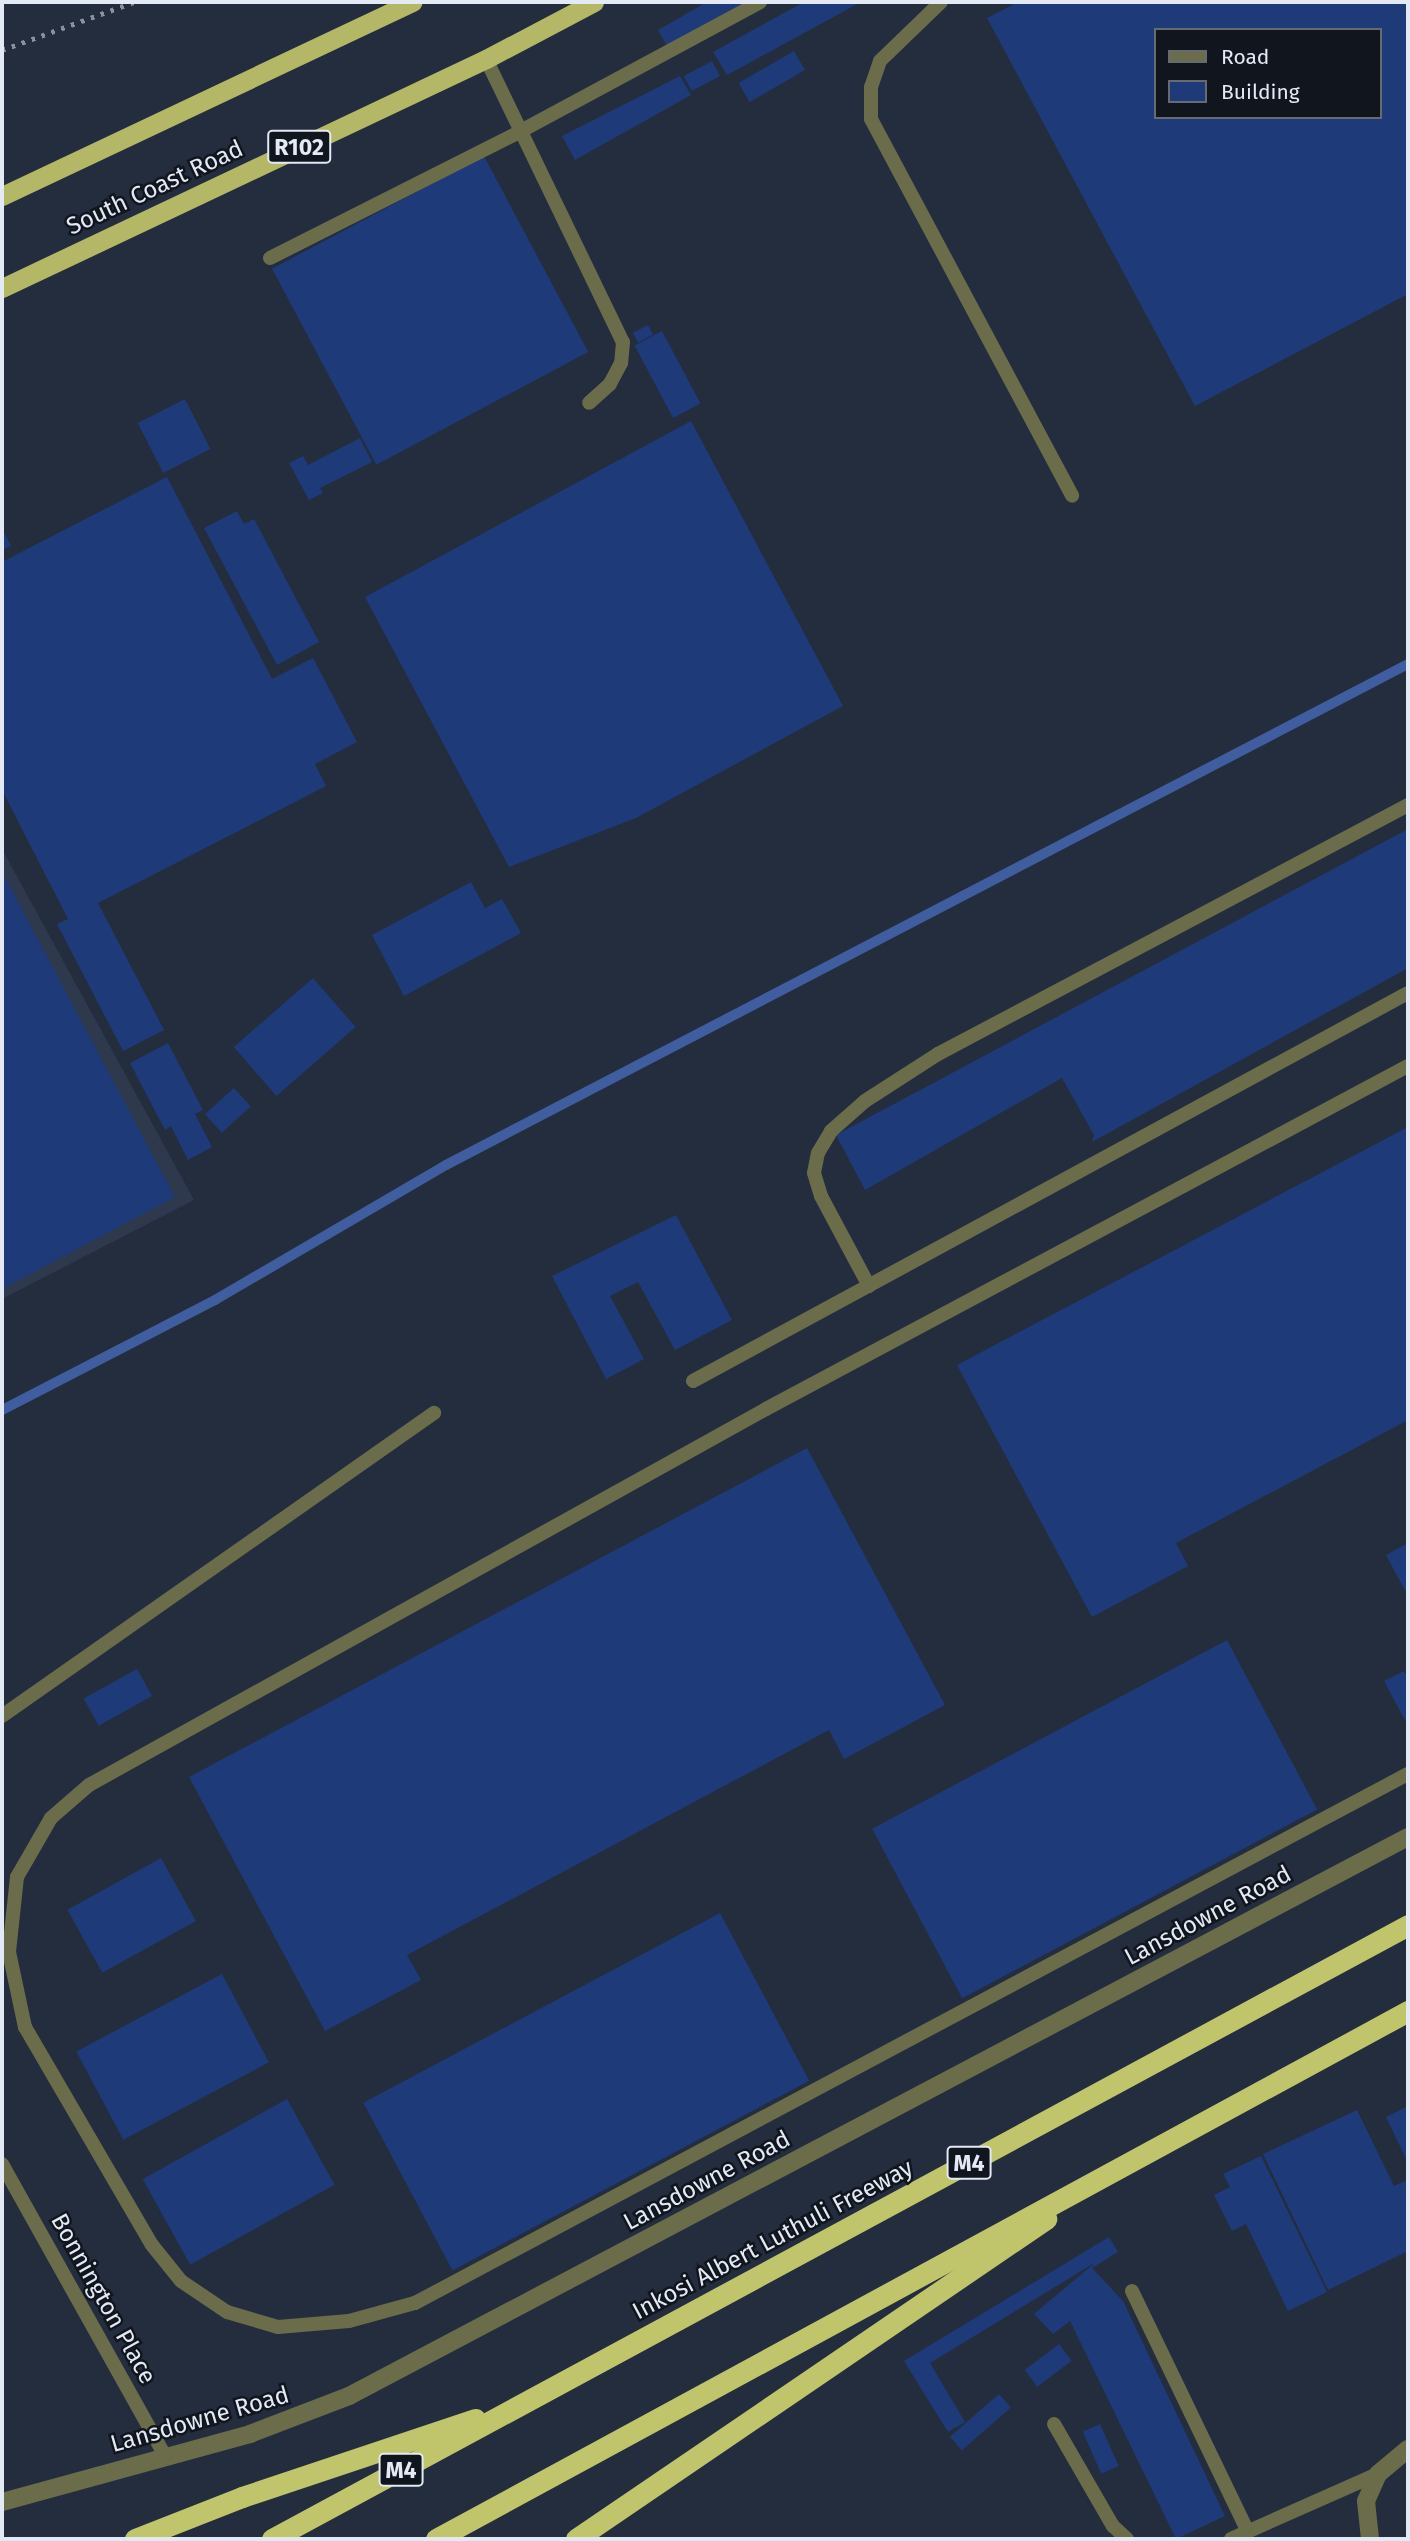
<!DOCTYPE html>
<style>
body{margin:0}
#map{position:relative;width:1410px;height:2541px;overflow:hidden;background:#242d3e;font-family:"Fira Sans",sans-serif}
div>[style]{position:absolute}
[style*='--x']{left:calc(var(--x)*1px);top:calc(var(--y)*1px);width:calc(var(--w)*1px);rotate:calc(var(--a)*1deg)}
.built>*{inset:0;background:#2e394e}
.stream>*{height:10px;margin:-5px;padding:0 5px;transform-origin:5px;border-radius:5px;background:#3f5d9f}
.building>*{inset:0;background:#1e3a78;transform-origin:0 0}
.service>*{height:14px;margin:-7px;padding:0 7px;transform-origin:7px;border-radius:7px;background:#6a6c4a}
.minor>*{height:18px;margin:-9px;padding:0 9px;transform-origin:9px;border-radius:9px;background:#6a6c4a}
.trunk>*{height:19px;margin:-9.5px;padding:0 9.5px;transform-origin:9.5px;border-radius:9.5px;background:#b4b866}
.motorway>*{height:21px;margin:-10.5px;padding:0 10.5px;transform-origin:10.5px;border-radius:10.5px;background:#c0c46b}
.rail>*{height:5px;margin-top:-2.5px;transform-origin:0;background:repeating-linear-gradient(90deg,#89919f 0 3.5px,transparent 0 10.5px)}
span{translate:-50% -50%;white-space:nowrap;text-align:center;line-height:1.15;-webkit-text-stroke:5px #11151d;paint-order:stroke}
.shield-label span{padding:2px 5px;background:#11151d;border:2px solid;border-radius:5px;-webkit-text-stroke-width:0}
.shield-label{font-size:23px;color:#e3e9f5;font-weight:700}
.street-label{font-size:24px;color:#e3e9f5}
.frame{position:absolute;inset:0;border:4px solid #e3e9f5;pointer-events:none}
.legend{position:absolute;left:1154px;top:28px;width:228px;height:91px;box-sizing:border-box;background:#11151d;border:2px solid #656a73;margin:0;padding:9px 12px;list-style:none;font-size:21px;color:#e3e9f5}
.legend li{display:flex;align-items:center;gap:14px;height:35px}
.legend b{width:35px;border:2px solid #656a73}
</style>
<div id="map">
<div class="built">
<i style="clip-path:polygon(2px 849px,194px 1200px,2px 1299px)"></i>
</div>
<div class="stream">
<i style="--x:2;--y:1410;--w:240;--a:-27.3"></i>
<i style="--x:215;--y:1300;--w:268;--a:-30.3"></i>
<i style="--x:446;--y:1165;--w:1085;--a:-27.51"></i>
</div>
<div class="building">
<i style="clip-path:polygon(707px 2px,759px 2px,670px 52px,658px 30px)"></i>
<i style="clip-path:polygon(804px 2px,861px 2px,727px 75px,713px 52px)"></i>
<i style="clip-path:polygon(evenodd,1018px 2px,1408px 2px,1408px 294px,1195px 406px,987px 18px,1018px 2px,1156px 30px,1380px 30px,1380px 117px,1156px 117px,1156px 30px)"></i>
<i style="left:794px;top:51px;width:22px;height:64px;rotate:60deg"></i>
<i style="left:712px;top:61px;width:17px;height:32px;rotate:62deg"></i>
<i style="clip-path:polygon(680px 76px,691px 95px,575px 160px,562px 136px)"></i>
<i style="left:484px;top:156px;width:222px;height:240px;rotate:62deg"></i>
<i style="left:648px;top:325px;width:11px;height:17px;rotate:63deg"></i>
<i style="left:662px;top:331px;width:82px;height:31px;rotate:62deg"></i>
<i style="left:185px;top:399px;width:56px;height:53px;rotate:63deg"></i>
<i style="clip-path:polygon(691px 421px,843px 706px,636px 818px,509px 867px,365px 597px)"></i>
<i style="clip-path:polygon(360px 438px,372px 462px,320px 488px,323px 493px,309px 500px,289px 463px,303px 456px,308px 465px)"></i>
<i style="clip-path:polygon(167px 477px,272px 679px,313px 658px,357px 742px,315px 764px,326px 786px,98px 903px,164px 1030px,123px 1051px,57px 924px,68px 919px,2px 790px,2px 562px)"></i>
<i style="clip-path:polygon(237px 511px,244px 524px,254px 519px,319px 642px,277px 665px,204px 528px)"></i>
<i style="clip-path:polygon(2px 528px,11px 546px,2px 550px)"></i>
<i style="clip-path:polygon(1408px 829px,1408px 968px,1092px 1142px,1094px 1135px,1062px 1078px,865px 1190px,836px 1135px)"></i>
<i style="clip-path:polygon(2px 872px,175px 1197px,2px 1289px)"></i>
<i style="clip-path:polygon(471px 882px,485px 908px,502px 899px,521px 933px,404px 996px,372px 935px)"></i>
<i style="left:313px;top:978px;width:65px;height:105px;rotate:49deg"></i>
<i style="clip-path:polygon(168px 1043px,203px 1110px,195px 1114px,212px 1147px,188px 1160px,171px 1126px,165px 1130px,130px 1063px)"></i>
<i style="left:234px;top:1088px;width:25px;height:39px;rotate:48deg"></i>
<i style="clip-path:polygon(1408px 1127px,1408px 1420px,1176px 1543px,1188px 1566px,1092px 1617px,957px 1365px)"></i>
<i style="clip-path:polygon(676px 1215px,732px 1320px,675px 1350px,638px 1282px,610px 1296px,644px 1359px,606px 1379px,552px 1276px)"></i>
<i style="clip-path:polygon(807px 1448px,945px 1705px,844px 1759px,829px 1730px,407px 1955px,421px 1980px,325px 2031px,189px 1777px)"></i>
<i style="clip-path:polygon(1408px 1543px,1408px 1596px,1386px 1555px)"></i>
<i style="left:1227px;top:1640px;width:192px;height:402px;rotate:62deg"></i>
<i style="left:137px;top:1669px;width:31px;height:61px;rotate:61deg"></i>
<i style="clip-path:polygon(1404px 1671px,1408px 1679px,1408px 1726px,1384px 1681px)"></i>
<i style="left:161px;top:1858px;width:72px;height:107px;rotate:61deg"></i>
<i style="left:720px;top:1913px;width:190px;height:404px;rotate:62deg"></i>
<i style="left:222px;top:1974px;width:100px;height:165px;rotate:62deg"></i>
<i style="left:287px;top:2099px;width:98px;height:165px;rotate:61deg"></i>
<i style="clip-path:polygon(1408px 2106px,1408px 2163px,1386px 2117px)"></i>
<i style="clip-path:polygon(1357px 2110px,1394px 2186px,1408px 2180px,1408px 2251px,1328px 2290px,1263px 2154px)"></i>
<i style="clip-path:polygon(1261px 2156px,1327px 2292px,1288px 2311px,1246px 2224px,1232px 2231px,1214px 2195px,1230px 2187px,1223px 2174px)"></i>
<i style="clip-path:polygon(1109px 2237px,1118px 2252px,1092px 2268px,1123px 2301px,1225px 2516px,1176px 2539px,1070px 2321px,1053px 2334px,1034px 2314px,1096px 2262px,930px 2363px,965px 2422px,948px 2432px,904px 2361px)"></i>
<i style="left:1059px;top:2344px;width:21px;height:43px;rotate:53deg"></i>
<i style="left:999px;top:2394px;width:18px;height:65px;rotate:49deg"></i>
<i style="left:1100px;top:2424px;width:46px;height:19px;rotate:66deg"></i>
</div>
<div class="service">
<i style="--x:941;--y:2;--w:85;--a:136"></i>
<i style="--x:880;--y:61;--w:28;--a:109"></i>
<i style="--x:871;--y:87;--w:32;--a:90"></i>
<i style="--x:871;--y:119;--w:427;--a:61.9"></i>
<i style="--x:486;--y:59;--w:314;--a:64.2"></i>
<i style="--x:623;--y:342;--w:21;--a:95"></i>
<i style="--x:621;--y:363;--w:24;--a:118"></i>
<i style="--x:610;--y:384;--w:28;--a:138"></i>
<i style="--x:270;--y:258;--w:279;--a:-26.8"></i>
<i style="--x:519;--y:132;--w:274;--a:-28.3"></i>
<i style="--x:1408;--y:1066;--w:728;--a:151.89"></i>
<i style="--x:766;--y:1409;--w:774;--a:150.95"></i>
<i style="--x:89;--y:1785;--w:50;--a:139"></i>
<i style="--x:51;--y:1818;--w:68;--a:120"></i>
<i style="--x:17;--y:1877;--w:75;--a:96.1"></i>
<i style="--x:9;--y:1952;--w:77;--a:78"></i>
<i style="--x:25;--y:2027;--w:252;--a:59.8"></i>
<i style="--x:152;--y:2245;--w:46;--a:51.1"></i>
<i style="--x:181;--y:2281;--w:55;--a:34"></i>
<i style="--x:227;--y:2312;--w:53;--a:16.4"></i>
<i style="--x:278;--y:2327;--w:71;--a:-4.8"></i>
<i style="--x:349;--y:2321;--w:68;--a:-15.3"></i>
<i style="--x:415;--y:2303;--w:1125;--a:-28.05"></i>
<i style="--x:869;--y:1286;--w:102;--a:-118.1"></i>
<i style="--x:821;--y:1196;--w:24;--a:-107"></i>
<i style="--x:814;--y:1173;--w:20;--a:-79"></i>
<i style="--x:818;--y:1153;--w:26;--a:-59"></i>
<i style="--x:831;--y:1131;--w:45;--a:-41.4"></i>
<i style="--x:865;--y:1101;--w:87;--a:-32.8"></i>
<i style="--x:938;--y:1054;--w:532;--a:-27.91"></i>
<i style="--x:693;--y:1381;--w:813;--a:-28.49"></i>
<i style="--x:2;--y:1716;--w:528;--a:-35.05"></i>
<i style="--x:2;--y:2164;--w:334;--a:60.8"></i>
<i style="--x:1132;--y:2291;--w:267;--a:64.3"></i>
<i style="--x:1054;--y:2424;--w:118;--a:60"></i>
<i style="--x:1113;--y:2526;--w:19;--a:43"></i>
<i style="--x:1231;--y:2539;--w:161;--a:-23.9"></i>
</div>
<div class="minor">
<i style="--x:2;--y:2502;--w:257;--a:-15.3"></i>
<i style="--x:250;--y:2434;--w:106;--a:-21"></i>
<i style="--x:349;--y:2396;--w:1197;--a:-27.83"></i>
<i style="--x:1370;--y:2539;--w:38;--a:-96"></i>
<i style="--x:1366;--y:2501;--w:30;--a:-66"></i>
<i style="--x:1378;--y:2474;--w:39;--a:-40"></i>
</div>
<div class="trunk">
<i style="--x:2;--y:196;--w:454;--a:-25.3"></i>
<i style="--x:2;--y:288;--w:535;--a:-25.32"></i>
<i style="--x:486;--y:59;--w:122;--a:-27.8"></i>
</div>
<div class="motorway">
<i style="--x:135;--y:2539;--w:115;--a:-21.4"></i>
<i style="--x:242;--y:2497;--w:246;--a:-18.5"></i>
<i style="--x:272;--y:2539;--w:1291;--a:-28.39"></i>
<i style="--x:436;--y:2539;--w:1106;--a:-28.51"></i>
<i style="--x:576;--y:2539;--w:569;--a:-34.25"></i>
</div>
<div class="rail">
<i style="--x:2;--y:50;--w:140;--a:-20"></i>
</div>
<div class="shield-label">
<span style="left:299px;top:147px">R102</span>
<span style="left:969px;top:2163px">M4</span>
<span style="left:401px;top:2470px">M4</span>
</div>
<div class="street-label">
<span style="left:155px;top:188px;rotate:-25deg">South Coast Road</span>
<span style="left:1208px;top:1916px;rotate:-28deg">Lansdowne Road</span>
<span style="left:707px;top:2181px;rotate:-28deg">Lansdowne Road</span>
<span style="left:773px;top:2240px;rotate:-28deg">Inkosi Albert Luthuli Freeway</span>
<span style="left:103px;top:2299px;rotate:61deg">Bonnington Place</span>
<span style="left:200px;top:2420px;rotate:-16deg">Lansdowne Road</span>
</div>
<div class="frame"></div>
<ul class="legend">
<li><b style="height:9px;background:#6a6c4a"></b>Road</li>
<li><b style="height:19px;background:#1e3a78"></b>Building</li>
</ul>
</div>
